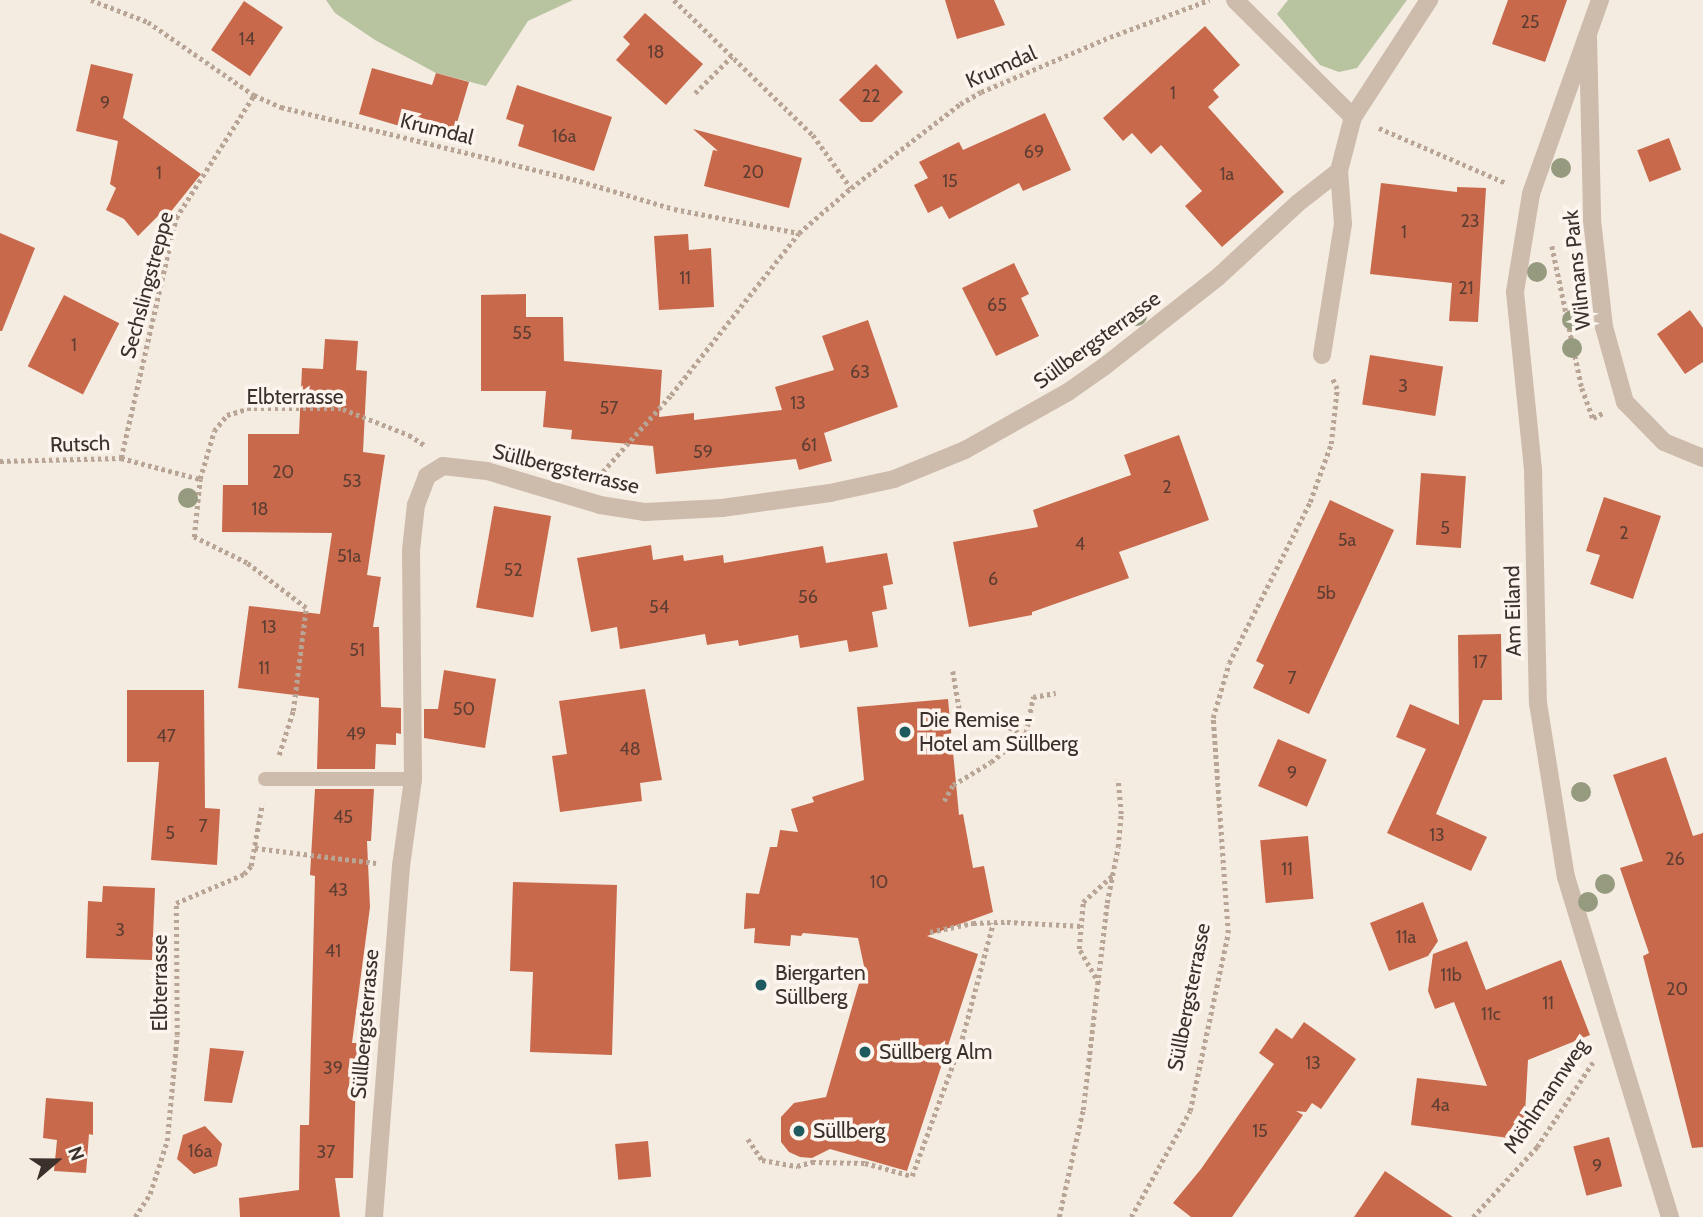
<!DOCTYPE html>
<meta charset="utf-8">
<style>
body{margin:0}
#map{position:relative;width:1703px;height:1217px;overflow:hidden;background:#f4ebe1;font-family:Cabin,sans-serif}
div>[style]{position:absolute}
[style*='--x']{left:calc(var(--x)*1px);top:calc(var(--y)*1px);width:calc(var(--w)*1px);rotate:calc(var(--a)*1deg)}
.green>*{inset:0;background:#b8c4a0}
.building>*{inset:0;background:#c8694b;transform-origin:0 0}
.path>*{height:4.5px;margin-top:-2.25px;transform-origin:0;background:repeating-linear-gradient(90deg,#b9a596 0 3.5px,transparent 0 7px)}
.service>*{height:14px;margin:-7px;padding:0 7px;transform-origin:7px;border-radius:7px;background:#cdbbac}
.minor>*{height:18px;margin:-9px;padding:0 9px;transform-origin:9px;border-radius:9px;background:#cdbbac}
.tertiary>*{height:18px;margin:-9px;padding:0 9px;transform-origin:9px;border-radius:9px;background:#cdbbac}
.trees>*{width:20px;height:20px;margin:-10px;border-radius:50%;background:#969b7f}
.dots>*{width:19px;height:19px;translate:-50% -50%;box-sizing:border-box;border:4px solid #fbf5ee;border-radius:50%}
span{translate:-50% -50%;white-space:nowrap;text-align:center;line-height:1.15;-webkit-text-stroke:7px #fbf5ee;paint-order:stroke}
.number-label{font-size:18px;color:#5e3e33}
.number-label span{-webkit-text-stroke-width:0}
.street-label{font-size:21px;color:#3b302b}
.poi-label{font-size:21px;color:#3b302b}
.left{translate:0 -50%;text-align:left}
.north{position:absolute;left:21px;top:1126px;width:70px;height:70px;-webkit-text-stroke:5px #fbf5ee;paint-order:stroke;rotate:70deg;font-size:19px;font-weight:700;line-height:28px;text-align:center;color:#3b302b}
.north::after{content:'';display:block;margin:auto;width:24px;height:32px;background:#3b302b;clip-path:polygon(50% 0,100% 100%,50% 72%,0 100%)}
</style>
<div id="map">
<div class="green">
<i style="clip-path:polygon(326px 0,573px 0,528px 21px,486px 86px,436px 73px,375px 40px,335px 13px)"></i>
<i style="clip-path:polygon(1288px 0,1407px 0,1357px 68px,1339px 72px,1320px 65px,1277px 14px)"></i>
</div>
<div class="building">
<i style="clip-path:polygon(945px 0,994px 0,1005px 25px,957px 39px)"></i>
<i style="clip-path:polygon(1508px 0,1567px 0,1545px 62px,1492px 44px)"></i>
<i style="left:244px;top:1px;width:47px;height:59px;rotate:34deg"></i>
<i style="clip-path:polygon(645px 13px,703px 64px,666px 105px,616px 60px,630px 44px,623px 37px)"></i>
<i style="clip-path:polygon(1205px 26px,1240px 65px,1213px 90px,1219px 97px,1208px 107px,1284px 192px,1222px 247px,1185px 206px,1202px 191px,1161px 145px,1151px 154px,1132px 133px,1123px 141px,1103px 118px)"></i>
<i style="clip-path:polygon(91px 64px,133px 74px,123px 118px,201px 174px,169px 214px,165px 209px,138px 236px,124px 219px,106px 210px,116px 188px,110px 184px,118px 141px,76px 131px)"></i>
<i style="clip-path:polygon(876px 64px,903px 92px,872px 122px,861px 122px,839px 100px)"></i>
<i style="clip-path:polygon(372px 68px,432px 85px,436px 73px,469px 82px,454px 133px,422px 124px,420px 132px,359px 114px)"></i>
<i style="clip-path:polygon(517px 85px,612px 117px,594px 171px,518px 146px,524px 125px,506px 119px)"></i>
<i style="clip-path:polygon(1045px 113px,1071px 170px,1023px 191px,1019px 183px,949px 219px,942px 206px,928px 213px,914px 185px,928px 178px,919px 162px,959px 142px,963px 150px)"></i>
<i style="clip-path:polygon(693px 129px,802px 158px,789px 208px,704px 186px,713px 150px,718px 151px)"></i>
<i style="left:1669px;top:138px;width:34px;height:34px;rotate:69deg"></i>
<i style="clip-path:polygon(1381px 183px,1457px 192px,1457px 187px,1486px 188px,1478px 322px,1449px 321px,1452px 283px,1370px 274px)"></i>
<i style="clip-path:polygon(0 233px,35px 248px,2px 331px,0 331px)"></i>
<i style="clip-path:polygon(688px 234px,689px 250px,711px 248px,714px 307px,659px 310px,654px 236px)"></i>
<i style="clip-path:polygon(1014px 263px,1029px 294px,1021px 298px,1039px 336px,996px 356px,962px 288px)"></i>
<i style="clip-path:polygon(526px 294px,526px 317px,563px 317px,564px 361px,662px 370px,659px 417px,694px 413px,694px 420px,782px 410px,775px 387px,834px 370px,822px 336px,868px 320px,898px 407px,824px 433px,832px 461px,799px 470px,796px 459px,656px 474px,653px 446px,571px 439px,572px 430px,543px 427px,546px 391px,481px 391px,481px 295px)"></i>
<i style="left:64px;top:295px;width:62px;height:80px;rotate:27deg"></i>
<i style="clip-path:polygon(1690px 310px,1703px 328px,1703px 362px,1685px 374px,1657px 334px)"></i>
<i style="clip-path:polygon(325px 339px,358px 341px,356px 370px,367px 371px,363px 452px,385px 455px,367px 575px,381px 577px,373px 627px,379px 627px,381px 707px,401px 708px,401px 734px,396px 733px,396px 745px,376px 744px,375px 769px,317px 769px,319px 698px,238px 688px,249px 606px,320px 614px,332px 533px,222px 532px,223px 485px,248px 485px,248px 434px,299px 434px,302px 368px,323px 369px)"></i>
<i style="left:1370px;top:355px;width:74px;height:50px;rotate:9deg"></i>
<i style="clip-path:polygon(1179px 435px,1209px 520px,1119px 552px,1129px 578px,1032px 612px,1032px 615px,969px 627px,953px 542px,1038px 527px,1033px 510px,1131px 475px,1124px 455px)"></i>
<i style="left:1421px;top:473px;width:45px;height:72px;rotate:4deg"></i>
<i style="clip-path:polygon(1604px 497px,1661px 516px,1633px 599px,1590px 584px,1600px 555px,1586px 551px)"></i>
<i style="clip-path:polygon(1330px 500px,1394px 530px,1309px 714px,1253px 688px,1264px 665px,1256px 661px)"></i>
<i style="left:494px;top:506px;width:58px;height:103px;rotate:10deg"></i>
<i style="clip-path:polygon(651px 545px,653px 560px,683px 555px,684px 561px,723px 555px,724px 563px,823px 546px,826px 563px,887px 553px,893px 584px,883px 586px,887px 609px,872px 612px,878px 647px,849px 652px,847px 640px,800px 648px,798px 635px,739px 646px,738px 640px,707px 645px,705px 634px,620px 649px,617px 627px,591px 632px,577px 558px)"></i>
<i style="clip-path:polygon(1501px 634px,1502px 700px,1483px 700px,1436px 814px,1487px 837px,1471px 871px,1387px 833px,1426px 749px,1396px 737px,1410px 704px,1459px 725px,1458px 635px)"></i>
<i style="clip-path:polygon(444px 670px,496px 679px,485px 748px,424px 738px,424px 709px,438px 709px)"></i>
<i style="clip-path:polygon(645px 689px,662px 780px,640px 783px,642px 801px,560px 812px,552px 756px,567px 754px,559px 701px)"></i>
<i style="clip-path:polygon(127px 690px,204px 690px,205px 808px,220px 809px,217px 865px,151px 860px,159px 762px,127px 762px)"></i>
<i style="clip-path:polygon(948px 699px,959px 815px,963px 814px,973px 868px,984px 866px,993px 912px,927px 936px,978px 954px,907px 1171px,830px 1149px,812px 1158px,800px 1157px,789px 1152px,781px 1142px,781px 1117px,794px 1103px,826px 1097px,864px 966px,858px 938px,803px 933px,801px 936px,791px 935px,790px 946px,754px 943px,755px 928px,744px 929px,746px 893px,759px 894px,770px 847px,777px 847px,780px 830px,798px 832px,791px 809px,814px 802px,812px 797px,864px 780px,857px 707px)"></i>
<i style="left:1278px;top:739px;width:53px;height:51px;rotate:23deg"></i>
<i style="clip-path:polygon(1666px 757px,1693px 836px,1703px 833px,1703px 1147px,1692px 1148px,1643px 956px,1649px 953px,1620px 868px,1643px 861px,1613px 775px)"></i>
<i style="clip-path:polygon(315px 789px,374px 789px,371px 841px,367px 841px,370px 907px,352px 1043px,357px 1043px,353px 1178px,335px 1178px,340px 1217px,240px 1217px,239px 1198px,299px 1190px,300px 1125px,309px 1125px,315px 876px,310px 875px)"></i>
<i style="left:1308px;top:836px;width:63px;height:48px;rotate:85deg"></i>
<i style="clip-path:polygon(513px 882px,617px 885px,612px 1055px,530px 1052px,533px 972px,510px 971px)"></i>
<i style="clip-path:polygon(103px 886px,155px 888px,152px 960px,86px 958px,88px 901px,102px 902px)"></i>
<i style="clip-path:polygon(1423px 902px,1438px 941px,1428px 956px,1389px 971px,1370px 923px)"></i>
<i style="clip-path:polygon(1467px 941px,1486px 990px,1561px 960px,1590px 1035px,1528px 1060px,1524px 1132px,1509px 1131px,1509px 1138px,1411px 1125px,1417px 1078px,1487px 1086px,1454px 1002px,1435px 1009px,1428px 991px,1433px 954px)"></i>
<i style="clip-path:polygon(1304px 1022px,1356px 1059px,1321px 1109px,1312px 1103px,1306px 1112px,1296px 1111px,1303px 1115px,1232px 1217px,1191px 1217px,1173px 1203px,1201px 1169px,1274px 1064px,1259px 1053px,1276px 1028px,1292px 1039px)"></i>
<i style="clip-path:polygon(210px 1048px,244px 1051px,232px 1103px,204px 1101px)"></i>
<i style="clip-path:polygon(46px 1098px,93px 1102px,93px 1135px,89px 1134px,86px 1173px,54px 1171px,57px 1140px,43px 1138px)"></i>
<i style="clip-path:polygon(205px 1126px,222px 1144px,217px 1166px,194px 1174px,177px 1159px,183px 1135px)"></i>
<i style="left:1609px;top:1137px;width:51px;height:37px;rotate:75deg"></i>
<i style="left:648px;top:1141px;width:36px;height:33px;rotate:85deg"></i>
<i style="clip-path:polygon(1385px 1171px,1453px 1217px,1354px 1217px)"></i>
</div>
<div class="path">
<i style="--x:91;--y:0;--w:61;--a:21.1"></i>
<i style="--x:148;--y:22;--w:129;--a:34.6"></i>
<i style="--x:254;--y:95;--w:30;--a:24"></i>
<i style="--x:281;--y:107;--w:301;--a:13.9"></i>
<i style="--x:573;--y:179;--w:105;--a:16.5"></i>
<i style="--x:674;--y:209;--w:127;--a:10.9"></i>
<i style="--x:674;--y:0;--w:194;--a:44.2"></i>
<i style="--x:813;--y:135;--w:65;--a:54.4"></i>
<i style="--x:695;--y:93;--w:54;--a:-45"></i>
<i style="--x:1379;--y:128;--w:138;--a:23.4"></i>
<i style="--x:1552;--y:246;--w:145;--a:78.1"></i>
<i style="--x:1582;--y:388;--w:32;--a:70"></i>
<i style="--x:1593;--y:418;--w:11;--a:-27"></i>
<i style="--x:121;--y:458;--w:246;--a:-77.1"></i>
<i style="--x:176;--y:218;--w:146;--a:-57.6"></i>
<i style="--x:0;--y:461;--w:121;--a:-1.4"></i>
<i style="--x:121;--y:458;--w:82;--a:14.9"></i>
<i style="--x:598;--y:477;--w:110;--a:-48.3"></i>
<i style="--x:671;--y:395;--w:206;--a:-51.7"></i>
<i style="--x:799;--y:233;--w:69;--a:-40.9"></i>
<i style="--x:851;--y:188;--w:138;--a:-37.6"></i>
<i style="--x:960;--y:104;--w:24;--a:-30"></i>
<i style="--x:981;--y:92;--w:140;--a:-23.1"></i>
<i style="--x:1110;--y:37;--w:106;--a:-20.5"></i>
<i style="--x:953;--y:671;--w:55;--a:80.5"></i>
<i style="--x:962;--y:725;--w:41;--a:-1.4"></i>
<i style="--x:1003;--y:724;--w:43;--a:27.8"></i>
<i style="--x:279;--y:755;--w:46;--a:-72.3"></i>
<i style="--x:293;--y:711;--w:104;--a:-82.8"></i>
<i style="--x:306;--y:608;--w:74;--a:-142.7"></i>
<i style="--x:247;--y:563;--w:59;--a:-153.9"></i>
<i style="--x:194;--y:537;--w:58;--a:-84.1"></i>
<i style="--x:200;--y:479;--w:50;--a:-73.7"></i>
<i style="--x:214;--y:431;--w:21;--a:-51"></i>
<i style="--x:227;--y:415;--w:21;--a:-17"></i>
<i style="--x:247;--y:409;--w:96;--a:0"></i>
<i style="--x:343;--y:409;--w:71;--a:21.5"></i>
<i style="--x:409;--y:435;--w:20;--a:33"></i>
<i style="--x:944;--y:801;--w:18;--a:-61"></i>
<i style="--x:953;--y:785;--w:44;--a:-31.2"></i>
<i style="--x:991;--y:762;--w:45;--a:-39.6"></i>
<i style="--x:1026;--y:733;--w:37;--a:-79"></i>
<i style="--x:1033;--y:697;--w:23;--a:-10"></i>
<i style="--x:255;--y:848;--w:122;--a:7.1"></i>
<i style="--x:930;--y:932;--w:44;--a:-11.8"></i>
<i style="--x:973;--y:923;--w:34;--a:-2"></i>
<i style="--x:1007;--y:922;--w:74;--a:3.1"></i>
<i style="--x:1099;--y:984;--w:40;--a:-119.7"></i>
<i style="--x:1079;--y:949;--w:47;--a:-85.1"></i>
<i style="--x:1083;--y:902;--w:39;--a:-42"></i>
<i style="--x:748;--y:1139;--w:25;--a:56"></i>
<i style="--x:762;--y:1160;--w:36;--a:10"></i>
<i style="--x:797;--y:1166;--w:16;--a:-15"></i>
<i style="--x:812;--y:1162;--w:53;--a:1.1"></i>
<i style="--x:865;--y:1163;--w:49;--a:15.5"></i>
<i style="--x:912;--y:1176;--w:146;--a:-69.9"></i>
<i style="--x:962;--y:1039;--w:120;--a:-75"></i>
<i style="--x:135;--y:1217;--w:27;--a:-57"></i>
<i style="--x:150;--y:1194;--w:56;--a:-72.2"></i>
<i style="--x:167;--y:1141;--w:106;--a:-84.6"></i>
<i style="--x:177;--y:1035;--w:132;--a:-90.4"></i>
<i style="--x:176;--y:903;--w:74;--a:-23.1"></i>
<i style="--x:244;--y:874;--w:11;--a:-49"></i>
<i style="--x:251;--y:866;--w:63;--a:-79.9"></i>
<i style="--x:1059;--y:1217;--w:110;--a:-77.4"></i>
<i style="--x:1083;--y:1110;--w:208;--a:-83.4"></i>
<i style="--x:1107;--y:903;--w:57;--a:-78.9"></i>
<i style="--x:1118;--y:847;--w:33;--a:-85"></i>
<i style="--x:1121;--y:814;--w:35;--a:-95"></i>
<i style="--x:1131;--y:1217;--w:121;--a:-60.9"></i>
<i style="--x:1190;--y:1111;--w:182;--a:-77.9"></i>
<i style="--x:1228;--y:933;--w:216;--a:-94"></i>
<i style="--x:1213;--y:718;--w:57;--a:-73.8"></i>
<i style="--x:1229;--y:663;--w:180;--a:-63.3"></i>
<i style="--x:1310;--y:502;--w:62;--a:-70.1"></i>
<i style="--x:1331;--y:444;--w:55;--a:-83.8"></i>
<i style="--x:1337;--y:389;--w:12;--a:-114"></i>
<i style="--x:1473;--y:1217;--w:95;--a:-47.6"></i>
<i style="--x:1537;--y:1147;--w:102;--a:-56.6"></i>
</div>
<div class="service">
<i style="--x:265;--y:779;--w:148;--a:0"></i>
</div>
<div class="minor">
<i style="--x:1235;--y:0;--w:166;--a:44.8"></i>
<i style="--x:1588;--y:37;--w:183;--a:88.7"></i>
<i style="--x:1592;--y:220;--w:108;--a:83.6"></i>
<i style="--x:1604;--y:327;--w:78;--a:74.4"></i>
<i style="--x:1625;--y:402;--w:56;--a:45.7"></i>
<i style="--x:1664;--y:442;--w:42;--a:22.3"></i>
<i style="--x:1322;--y:355;--w:133;--a:-80.9"></i>
<i style="--x:1343;--y:224;--w:53;--a:-94.3"></i>
<i style="--x:1339;--y:171;--w:56;--a:-75.5"></i>
<i style="--x:1353;--y:117;--w:140;--a:-57"></i>
<i style="--x:374;--y:1217;--w:352;--a:-85.6"></i>
<i style="--x:401;--y:866;--w:88;--a:-82.1"></i>
<i style="--x:413;--y:779;--w:229;--a:-90.5"></i>
<i style="--x:411;--y:550;--w:45;--a:-83.7"></i>
<i style="--x:416;--y:505;--w:31;--a:-69"></i>
<i style="--x:427;--y:476;--w:19;--a:-32"></i>
<i style="--x:443;--y:466;--w:44;--a:6.5"></i>
<i style="--x:487;--y:471;--w:118;--a:16.7"></i>
<i style="--x:600;--y:505;--w:46;--a:8.8"></i>
<i style="--x:645;--y:512;--w:77;--a:-3"></i>
<i style="--x:722;--y:508;--w:109;--a:-7.9"></i>
<i style="--x:830;--y:493;--w:66;--a:-12.3"></i>
<i style="--x:894;--y:479;--w:77;--a:-22.2"></i>
<i style="--x:965;--y:450;--w:118;--a:-29.4"></i>
<i style="--x:1068;--y:392;--w:45;--a:-35.1"></i>
<i style="--x:1105;--y:366;--w:142;--a:-38.2"></i>
<i style="--x:1217;--y:278;--w:110;--a:-42.8"></i>
<i style="--x:1298;--y:203;--w:52;--a:-38"></i>
</div>
<div class="tertiary">
<i style="--x:1600;--y:0;--w:206;--a:109.6"></i>
<i style="--x:1531;--y:194;--w:99;--a:99.3"></i>
<i style="--x:1515;--y:292;--w:178;--a:84.2"></i>
<i style="--x:1533;--y:469;--w:234;--a:88.8"></i>
<i style="--x:1538;--y:703;--w:176;--a:80.9"></i>
<i style="--x:1566;--y:877;--w:356;--a:73"></i>
</div>
<div class="trees">
<i style="left:1561px;top:168px"></i>
<i style="left:1537px;top:272px"></i>
<i style="left:1137px;top:316px"></i>
<i style="left:1572px;top:320px"></i>
<i style="left:1572px;top:348px"></i>
<i style="left:188px;top:498px"></i>
<i style="left:1581px;top:792px"></i>
<i style="left:1605px;top:884px"></i>
<i style="left:1588px;top:902px"></i>
</div>
<div class="dots">
<i style="left:905px;top:732px;background:#1f5a5e"></i>
<i style="left:761px;top:985px;background:#1f5a5e"></i>
<i style="left:865px;top:1052px;background:#1f5a5e"></i>
<i style="left:799px;top:1131px;background:#1f5a5e"></i>
</div>
<div class="number-label">
<span style="left:1530px;top:22px">25</span>
<span style="left:247px;top:39px">14</span>
<span style="left:656px;top:52px">18</span>
<span style="left:1173px;top:93px">1</span>
<span style="left:871px;top:96px">22</span>
<span style="left:105px;top:103px">9</span>
<span style="left:564px;top:136px">16a</span>
<span style="left:1034px;top:152px">69</span>
<span style="left:753px;top:172px">20</span>
<span style="left:159px;top:173px">1</span>
<span style="left:1227px;top:174px">1a</span>
<span style="left:950px;top:181px">15</span>
<span style="left:1470px;top:221px">23</span>
<span style="left:1404px;top:232px">1</span>
<span style="left:685px;top:278px">11</span>
<span style="left:1466px;top:288px">21</span>
<span style="left:997px;top:305px">65</span>
<span style="left:522px;top:333px">55</span>
<span style="left:74px;top:345px">1</span>
<span style="left:860px;top:372px">63</span>
<span style="left:1403px;top:386px">3</span>
<span style="left:798px;top:403px">13</span>
<span style="left:609px;top:408px">57</span>
<span style="left:809px;top:445px">61</span>
<span style="left:703px;top:452px">59</span>
<span style="left:283px;top:472px">20</span>
<span style="left:352px;top:481px">53</span>
<span style="left:1167px;top:487px">2</span>
<span style="left:260px;top:509px">18</span>
<span style="left:1445px;top:528px">5</span>
<span style="left:1624px;top:533px">2</span>
<span style="left:1347px;top:540px">5a</span>
<span style="left:1080px;top:544px">4</span>
<span style="left:349px;top:556px">51a</span>
<span style="left:513px;top:570px">52</span>
<span style="left:993px;top:579px">6</span>
<span style="left:1326px;top:593px">5b</span>
<span style="left:808px;top:597px">56</span>
<span style="left:659px;top:607px">54</span>
<span style="left:269px;top:627px">13</span>
<span style="left:357px;top:650px">51</span>
<span style="left:1480px;top:662px">17</span>
<span style="left:264px;top:668px">11</span>
<span style="left:1292px;top:678px">7</span>
<span style="left:464px;top:709px">50</span>
<span style="left:356px;top:734px">49</span>
<span style="left:166px;top:736px">47</span>
<span style="left:630px;top:749px">48</span>
<span style="left:1292px;top:773px">9</span>
<span style="left:343px;top:817px">45</span>
<span style="left:203px;top:826px">7</span>
<span style="left:170px;top:833px">5</span>
<span style="left:1437px;top:835px">13</span>
<span style="left:1675px;top:859px">26</span>
<span style="left:1287px;top:869px">11</span>
<span style="left:879px;top:882px">10</span>
<span style="left:338px;top:890px">43</span>
<span style="left:120px;top:930px">3</span>
<span style="left:1406px;top:937px">11a</span>
<span style="left:333px;top:951px">41</span>
<span style="left:1451px;top:975px">11b</span>
<span style="left:1677px;top:989px">20</span>
<span style="left:1548px;top:1003px">11</span>
<span style="left:1491px;top:1014px">11c</span>
<span style="left:1313px;top:1063px">13</span>
<span style="left:333px;top:1068px">39</span>
<span style="left:1440px;top:1105px">4a</span>
<span style="left:1260px;top:1131px">15</span>
<span style="left:200px;top:1151px">16a</span>
<span style="left:326px;top:1152px">37</span>
<span style="left:1597px;top:1166px">9</span>
</div>
<div class="street-label">
<span style="left:1001px;top:67px;rotate:-24deg">Krumdal</span>
<span style="left:437px;top:129px;rotate:14deg">Krumdal</span>
<span style="left:1577px;top:270px;rotate:-96deg">Wilmans Park</span>
<span style="left:147px;top:285px;rotate:-75deg">Sechslingstreppe</span>
<span style="left:1097px;top:340px;rotate:-36deg">Süllbergsterrasse</span>
<span style="left:295px;top:397px">Elbterrasse</span>
<span style="left:80px;top:444px;rotate:-2deg">Rutsch</span>
<span style="left:566px;top:469px;rotate:14deg">Süllbergsterrasse</span>
<span style="left:1513px;top:611px;rotate:-91deg">Am Eiland</span>
<span style="left:160px;top:983px;rotate:-90deg">Elbterrasse</span>
<span style="left:1189px;top:997px;rotate:-79deg">Süllbergsterrasse</span>
<span style="left:365px;top:1024px;rotate:-85deg">Süllbergsterrasse</span>
<span style="left:1546px;top:1096px;rotate:-56deg">Möhlmannweg</span>
</div>
<div class="poi-label">
<span class="left" style="left:919px;top:732px">Die Remise -<br>Hotel am Süllberg</span>
<span class="left" style="left:775px;top:985px">Biergarten<br>Süllberg</span>
<span class="left" style="left:879px;top:1052px">Süllberg Alm</span>
<span class="left" style="left:813px;top:1131px">Süllberg</span>
</div>
<div class="north">N</div>
</div>
